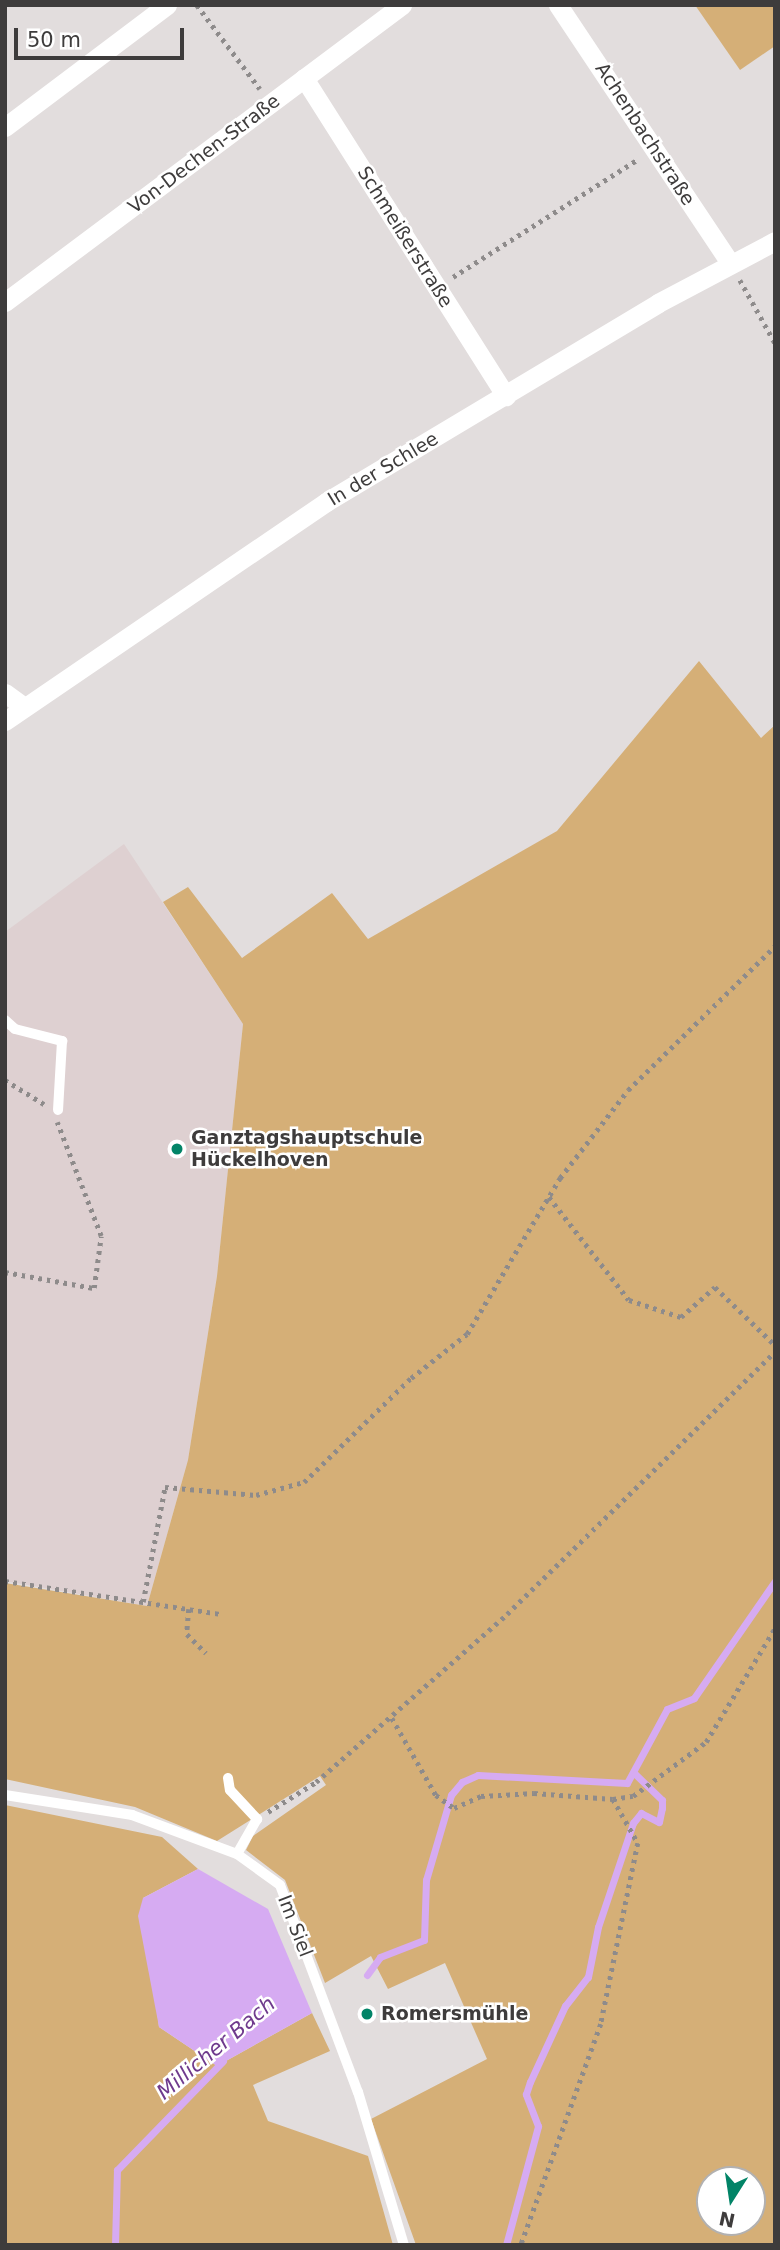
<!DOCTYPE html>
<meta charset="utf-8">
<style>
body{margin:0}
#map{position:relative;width:780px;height:2250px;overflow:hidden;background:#e2dddd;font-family:"DejaVu Sans",sans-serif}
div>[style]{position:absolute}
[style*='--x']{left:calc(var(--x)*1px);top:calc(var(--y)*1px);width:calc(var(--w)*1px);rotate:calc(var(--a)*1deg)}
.built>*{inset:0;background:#ded0d1}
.green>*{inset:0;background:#d5af77}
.water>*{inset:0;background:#d6abf2}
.stream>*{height:7px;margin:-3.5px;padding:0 3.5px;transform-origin:3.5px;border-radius:3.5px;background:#d6abf2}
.path>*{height:4.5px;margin-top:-2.25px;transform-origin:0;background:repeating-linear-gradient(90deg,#8e8b8b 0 3.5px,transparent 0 8.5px)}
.service>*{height:10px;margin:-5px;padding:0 5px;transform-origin:5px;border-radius:5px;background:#fff}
.minor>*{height:19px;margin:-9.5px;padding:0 9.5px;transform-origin:9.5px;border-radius:9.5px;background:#fff}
.dots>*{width:19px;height:19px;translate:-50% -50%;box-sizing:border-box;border:4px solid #fff;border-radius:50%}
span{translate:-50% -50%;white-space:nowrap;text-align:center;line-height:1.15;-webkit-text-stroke:5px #fff;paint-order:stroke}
.street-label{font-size:19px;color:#3e3c3c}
.poi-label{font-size:19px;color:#3e3c3c;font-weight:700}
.left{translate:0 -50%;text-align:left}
.water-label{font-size:21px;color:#6f3a8d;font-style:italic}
.frame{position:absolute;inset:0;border:7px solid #3e3c3c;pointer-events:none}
.north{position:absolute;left:696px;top:2166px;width:70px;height:70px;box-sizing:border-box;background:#fff;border:2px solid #b2b1b1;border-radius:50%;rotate:192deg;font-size:19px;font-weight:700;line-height:28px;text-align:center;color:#3e3c3c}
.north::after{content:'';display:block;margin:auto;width:24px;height:32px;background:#028467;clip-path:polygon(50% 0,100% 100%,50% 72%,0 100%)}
.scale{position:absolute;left:14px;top:28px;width:170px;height:32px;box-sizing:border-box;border:4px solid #3e3c3c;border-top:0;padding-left:9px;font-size:21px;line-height:24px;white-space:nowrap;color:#3e3c3c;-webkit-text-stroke:5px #fff;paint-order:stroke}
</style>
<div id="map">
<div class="built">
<i style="clip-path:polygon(124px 844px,243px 1024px,217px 1276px,188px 1460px,147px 1606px,5px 1581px,5px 932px)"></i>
</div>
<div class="green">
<i style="clip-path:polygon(695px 5px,775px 5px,775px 46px,740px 70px)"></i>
<i style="clip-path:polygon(evenodd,699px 661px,761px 738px,775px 725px,775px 2245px,416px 2245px,371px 2119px,487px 2059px,445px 1963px,388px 1989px,371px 1956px,325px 1983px,285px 1880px,246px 1850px,253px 1836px,326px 1785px,320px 1776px,217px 1841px,135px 1807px,5px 1779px,5px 1583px,147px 1606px,188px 1460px,217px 1276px,243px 1024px,163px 902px,188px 887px,242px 958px,332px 893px,368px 939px,557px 831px,699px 661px,710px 2180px,752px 2180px,752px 2222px,710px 2222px,710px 2180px)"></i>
<i style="clip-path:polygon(5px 1805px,162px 1837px,198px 1869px,143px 1898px,159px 2027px,217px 2066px,312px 2013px,330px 2051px,253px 2085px,268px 2121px,368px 2156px,393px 2245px,5px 2245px)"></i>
</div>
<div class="water">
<i style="clip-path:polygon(198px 1869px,268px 1909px,312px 2013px,217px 2066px,159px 2027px,138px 1916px,143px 1898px)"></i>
</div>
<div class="stream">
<i style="--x:367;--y:1975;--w:22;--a:-54"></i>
<i style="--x:380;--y:1957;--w:47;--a:-21.1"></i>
<i style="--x:424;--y:1940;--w:60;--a:-88.1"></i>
<i style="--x:426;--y:1880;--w:89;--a:-73.6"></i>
<i style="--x:451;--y:1795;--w:17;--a:-50"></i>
<i style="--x:462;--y:1782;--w:17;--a:-24"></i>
<i style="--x:478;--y:1775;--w:149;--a:3.1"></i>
<i style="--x:627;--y:1783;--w:84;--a:-61.6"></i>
<i style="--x:667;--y:1709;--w:29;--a:-22"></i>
<i style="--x:694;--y:1698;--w:142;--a:-55.3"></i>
<i style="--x:115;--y:2245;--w:75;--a:-88.5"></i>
<i style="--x:117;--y:2170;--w:152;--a:-45.8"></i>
<i style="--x:506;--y:2245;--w:123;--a:-74.9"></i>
<i style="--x:538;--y:2126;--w:34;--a:-111"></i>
<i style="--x:526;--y:2094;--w:13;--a:-72"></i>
<i style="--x:530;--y:2082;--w:84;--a:-65.3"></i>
<i style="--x:565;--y:2006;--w:37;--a:-52"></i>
<i style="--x:588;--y:1977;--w:51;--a:-78.7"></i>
<i style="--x:598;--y:1927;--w:110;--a:-71.4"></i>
<i style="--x:633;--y:1823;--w:13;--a:-51"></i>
<i style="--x:641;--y:1813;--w:20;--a:27"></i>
<i style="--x:659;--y:1822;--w:14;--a:-78"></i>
<i style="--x:662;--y:1808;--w:8;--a:-90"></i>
<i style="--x:662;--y:1800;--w:37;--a:-136"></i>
</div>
<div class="path">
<i style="--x:197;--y:5;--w:105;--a:53.1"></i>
<i style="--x:453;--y:277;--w:218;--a:-32.5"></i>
<i style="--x:740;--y:280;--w:72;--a:60.9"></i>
<i style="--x:5;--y:1080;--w:46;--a:31.6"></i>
<i style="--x:549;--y:1197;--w:130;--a:52.2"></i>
<i style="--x:629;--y:1300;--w:55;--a:18.1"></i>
<i style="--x:681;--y:1317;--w:45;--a:-41.4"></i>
<i style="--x:715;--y:1287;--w:83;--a:44"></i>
<i style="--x:5;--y:1272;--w:90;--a:10.2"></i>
<i style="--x:94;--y:1288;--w:52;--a:-82.3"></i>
<i style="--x:101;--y:1236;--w:122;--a:-111.1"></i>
<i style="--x:5;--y:1581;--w:219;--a:8.7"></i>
<i style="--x:143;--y:1602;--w:117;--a:-79.2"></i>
<i style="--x:165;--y:1487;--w:91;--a:5"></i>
<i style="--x:256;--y:1495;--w:50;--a:-15.2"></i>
<i style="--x:304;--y:1482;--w:149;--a:-44.2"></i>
<i style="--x:411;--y:1378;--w:71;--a:-38.2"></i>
<i style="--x:467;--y:1334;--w:182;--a:-59.2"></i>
<i style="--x:560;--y:1178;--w:111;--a:-52.3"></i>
<i style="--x:628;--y:1090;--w:206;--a:-44.4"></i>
<i style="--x:189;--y:1609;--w:25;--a:95"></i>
<i style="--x:187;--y:1634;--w:27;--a:45"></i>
<i style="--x:392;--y:1718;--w:89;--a:60.3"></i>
<i style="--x:436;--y:1795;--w:22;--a:36"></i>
<i style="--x:454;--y:1808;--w:30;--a:-24"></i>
<i style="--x:481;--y:1796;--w:53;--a:-3.2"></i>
<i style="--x:534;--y:1793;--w:79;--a:4.3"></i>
<i style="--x:613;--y:1799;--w:51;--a:60.4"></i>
<i style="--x:638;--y:1843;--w:185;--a:101.6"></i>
<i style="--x:601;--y:2024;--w:235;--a:109.9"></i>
<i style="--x:613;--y:1799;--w:20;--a:-9"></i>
<i style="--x:633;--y:1796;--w:91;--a:-36.5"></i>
<i style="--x:706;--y:1742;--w:133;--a:-58.8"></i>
<i style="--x:268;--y:1812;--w:57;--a:-32"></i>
<i style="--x:316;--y:1782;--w:254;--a:-41.3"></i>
<i style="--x:507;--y:1614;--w:375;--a:-44.4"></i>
</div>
<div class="service">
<i style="--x:5;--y:1020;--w:13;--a:42"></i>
<i style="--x:15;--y:1029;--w:49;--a:14.3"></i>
<i style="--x:62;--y:1041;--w:69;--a:93.3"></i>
<i style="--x:228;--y:1778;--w:12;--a:81"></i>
<i style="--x:230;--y:1790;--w:40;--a:47"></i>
<i style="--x:257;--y:1819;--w:40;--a:119.7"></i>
<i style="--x:5;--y:1795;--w:129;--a:8.9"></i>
<i style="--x:132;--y:1815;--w:112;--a:20.4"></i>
<i style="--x:237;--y:1854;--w:53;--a:35.8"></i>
<i style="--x:280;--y:1885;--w:221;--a:69.4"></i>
<i style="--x:358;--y:2092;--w:160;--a:73.3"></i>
</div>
<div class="minor">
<i style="--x:558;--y:5;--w:311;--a:56.3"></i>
<i style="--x:304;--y:78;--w:377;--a:57.6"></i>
<i style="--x:5;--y:127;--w:203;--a:-37"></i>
<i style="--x:5;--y:302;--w:496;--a:-36.8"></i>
<i style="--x:5;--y:693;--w:22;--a:36"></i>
<i style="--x:5;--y:721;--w:389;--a:-34.3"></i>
<i style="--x:326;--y:502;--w:387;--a:-30.9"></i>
<i style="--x:658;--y:303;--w:132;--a:-27.9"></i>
</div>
<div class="dots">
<i style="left:177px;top:1149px;background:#028467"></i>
<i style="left:367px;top:2014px;background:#028467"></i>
</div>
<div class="street-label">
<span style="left:645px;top:134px;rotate:57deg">Achenbachstraße</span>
<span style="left:204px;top:154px;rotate:-37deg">Von-Dechen-Straße</span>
<span style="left:405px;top:237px;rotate:58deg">Schmeißerstraße</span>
<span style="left:383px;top:469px;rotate:-31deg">In der Schlee</span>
<span style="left:295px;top:1926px;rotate:69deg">Im Siel</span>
</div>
<div class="poi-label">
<span class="left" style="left:191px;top:1149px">Ganztagshauptschule<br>Hückelhoven</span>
<span class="left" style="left:381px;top:2014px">Romersmühle</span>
</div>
<div class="water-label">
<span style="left:216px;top:2048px;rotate:-40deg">Millicher Bach</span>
</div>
<div class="frame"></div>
<div class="north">N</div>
<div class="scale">50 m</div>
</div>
